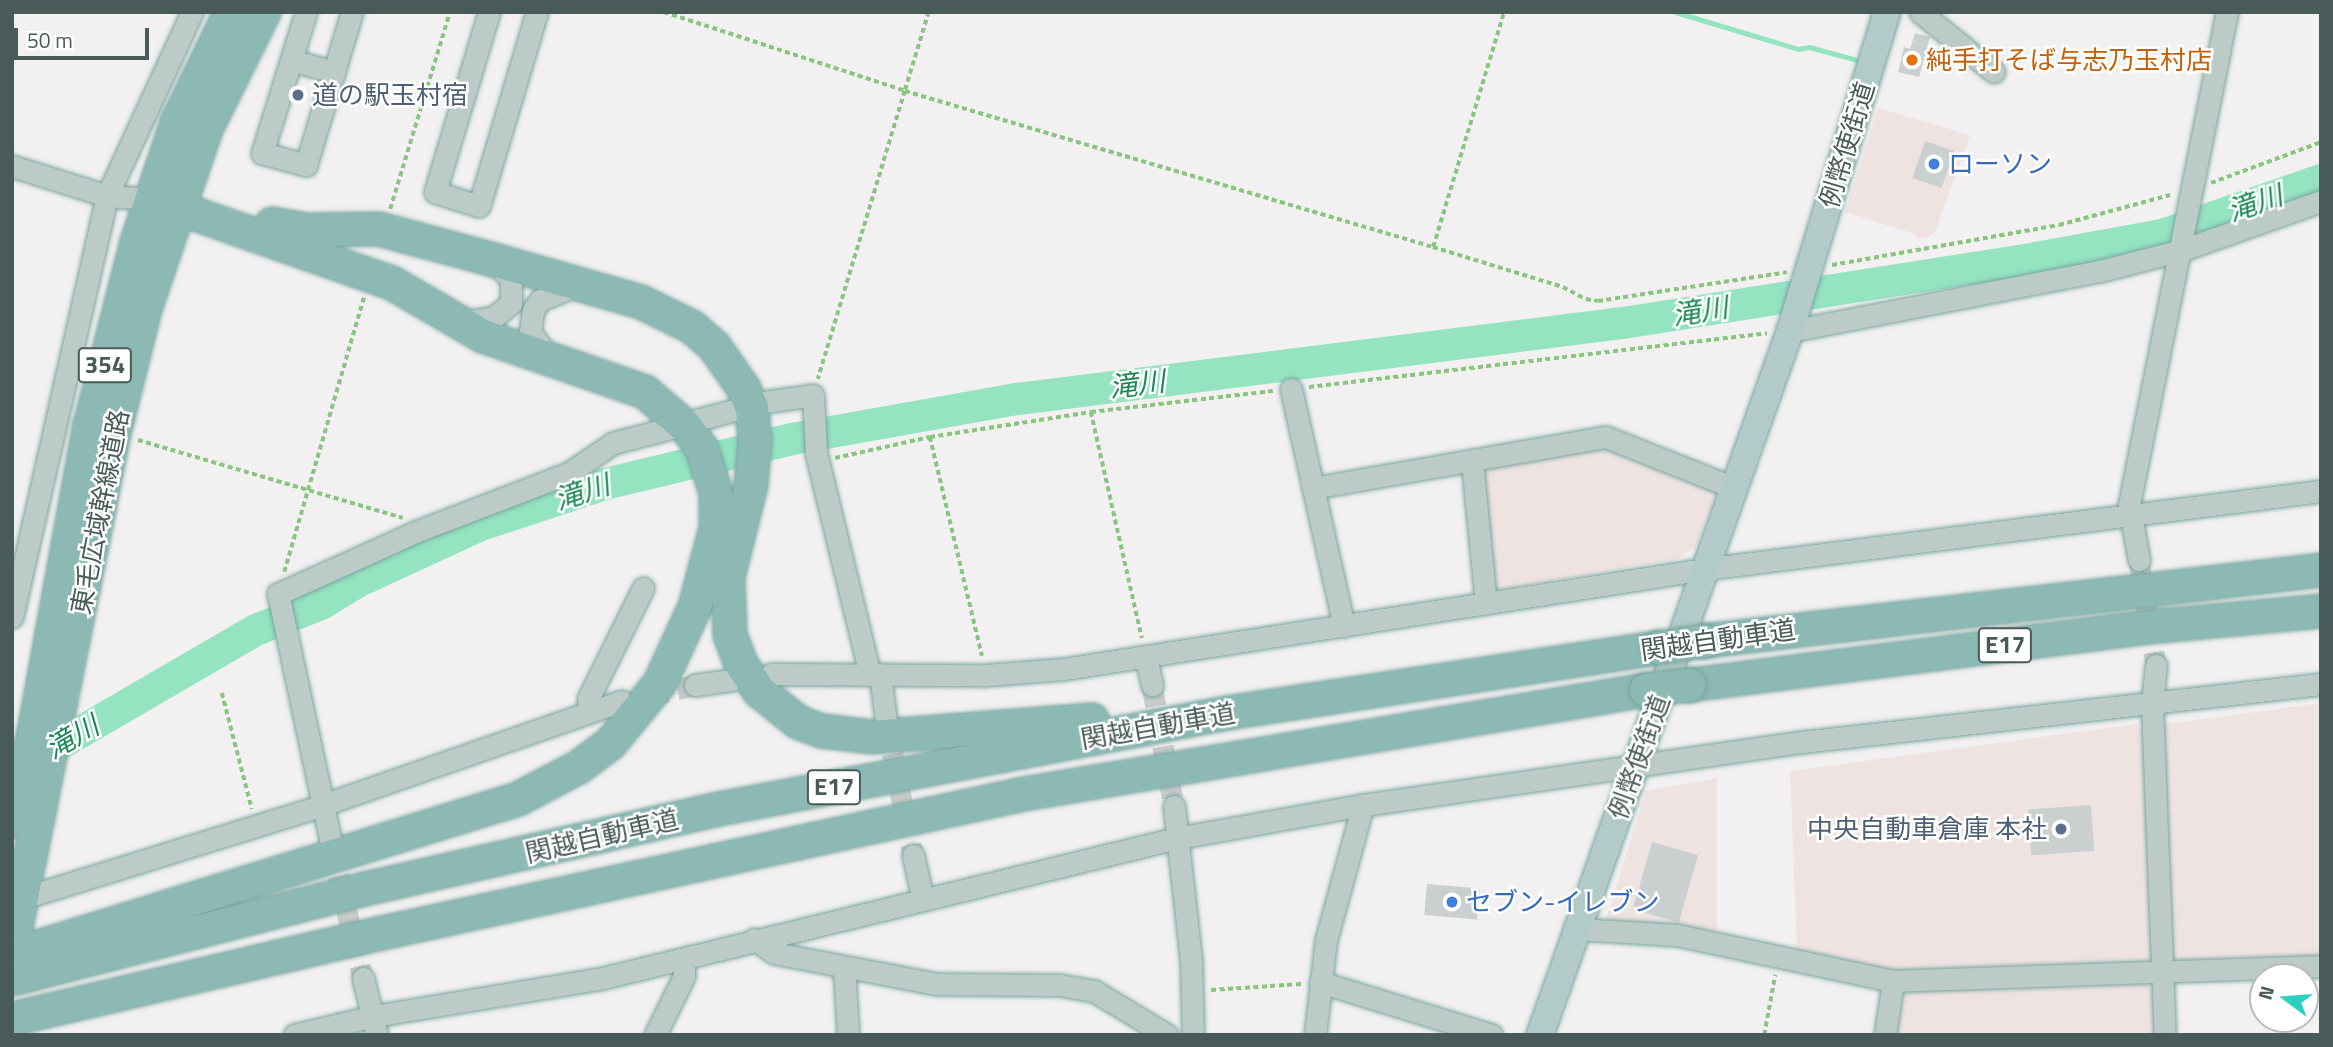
<!DOCTYPE html>
<meta charset="utf-8">
<style>
body{margin:0}
#map{position:relative;width:2333px;height:1047px;overflow:hidden;background:#f2f0f1;font-family:"Titillium Web","Noto Sans JP",sans-serif}
div>[style]{position:absolute}
[style*='--x']{left:calc(var(--x)*1px);top:calc(var(--y)*1px);width:calc(var(--w)*1px);rotate:calc(var(--a)*1deg)}
.commercial>*{inset:0;background:#efe3e2}
.stream>*{height:5px;margin:-2.5px;padding:0 2.5px;transform-origin:2.5px;border-radius:2.5px;background:#94e3c1}
.river>*{height:32px;margin:-16px;padding:0 16px;transform-origin:16px;border-radius:16px;background:#94e3c1}
.building>*{inset:0;background:#cad0d0;transform-origin:0 0}
.minor-tunnel>*{height:21px;margin-top:-10.5px;transform-origin:0;background:repeating-linear-gradient(90deg,#c8cbcb 0 21px,transparent 0 31px)}
.path>*{height:3.5px;margin-top:-1.75px;transform-origin:0;background:repeating-linear-gradient(90deg,#88c57e 0 5px,transparent 0 8.5px)}
.roads{filter:drop-shadow(0 0 2px #78a59f) drop-shadow(0 0 2px #78a59f)}
.minor>*{height:21px;margin:-10.5px;padding:0 10.5px;transform-origin:10.5px;border-radius:10.5px;background:#bdcbc8}
.major>*{height:26px;margin:-13px;padding:0 13px;transform-origin:13px;border-radius:13px;background:#b2cbc8}
.highway>*{height:32px;margin:-16px;padding:0 16px;transform-origin:16px;border-radius:16px;background:#8cb9b3}
.bridges{filter:drop-shadow(0 0 2px #78a59f) drop-shadow(0 0 2px #78a59f)}
.highway-bridge>*{height:32px;margin:-16px;padding:0 16px;transform-origin:16px;border-radius:16px;background:#8cb9b3}
.dots>*{width:19px;height:19px;translate:-50% -50%;box-sizing:border-box;border:4px solid #fff;border-radius:50%}
span{translate:-50% -50%;white-space:nowrap;text-align:center;line-height:1.15;-webkit-text-stroke:5px #fff;paint-order:stroke}
.shield-label span{padding:2px 5px;background:#fff;border:2px solid;border-radius:5px;-webkit-text-stroke-width:0}
.shield-label{font-size:24px;color:#495b58;font-weight:700}
.food-label{font-size:26px;color:#c56008}
.left{translate:0 -50%;text-align:left}
.service-label{font-size:26px;color:#4e5e75}
.right{translate:-100% -50%;text-align:right}
.street-label{font-size:26px;color:#495b58}
.shop-label{font-size:26px;color:#366cbe}
.water-label{font-size:28px;color:#1a8758;font-style:italic}
.frame{position:absolute;inset:0;border:14px solid #495b58;pointer-events:none}
.north{position:absolute;left:2249px;top:963px;width:70px;height:70px;box-sizing:border-box;background:#fff;border:2px solid #b6bdbc;border-radius:50%;rotate:286deg;font-size:19px;font-weight:700;line-height:28px;text-align:center;color:#495b58}
.north::after{content:'';display:block;margin:auto;width:24px;height:32px;background:#2cd0c2;clip-path:polygon(50% 0,100% 100%,50% 72%,0 100%)}
.scale{position:absolute;left:14px;top:28px;width:135px;height:32px;box-sizing:border-box;border:4px solid #495b58;border-top:0;padding-left:9px;font-size:21px;line-height:24px;white-space:nowrap;color:#495b58;-webkit-text-stroke:5px #fff;paint-order:stroke}
</style>
<div id="map">
<div class="commercial">
<i style="clip-path:polygon(1878px 108px,1970px 135px,1935px 232px,1926px 238px,1918px 239px,1915px 234px,1845px 212px)"></i>
<i style="clip-path:polygon(1606px 443px,1720px 486px,1696px 547px,1677px 559px,1492px 591px,1483px 464px)"></i>
<i style="clip-path:polygon(2321px 703px,2321px 958px,2175px 965px,2170px 957px,2159px 725px)"></i>
<i style="clip-path:polygon(2137px 724px,2142px 731px,2155px 961px,1897px 974px,1797px 950px,1790px 771px)"></i>
<i style="clip-path:polygon(1717px 778px,1717px 935px,1606px 919px,1646px 791px)"></i>
<i style="clip-path:polygon(2145px 984px,2157px 994px,2158px 1035px,1893px 1035px,1904px 991px)"></i>
</div>
<div class="stream">
<i style="--x:1675;--y:12;--w:128;--a:16.7"></i>
<i style="--x:1798;--y:49;--w:11;--a:-10"></i>
<i style="--x:1809;--y:47;--w:54;--a:15.1"></i>
</div>
<div class="river">
<i style="--x:34;--y:759;--w:257;--a:-30.2"></i>
<i style="--x:256;--y:630;--w:70;--a:-21.8"></i>
<i style="--x:321;--y:604;--w:42;--a:-31.4"></i>
<i style="--x:357;--y:582;--w:133;--a:-24.8"></i>
<i style="--x:478;--y:526;--w:134;--a:-18.3"></i>
<i style="--x:605;--y:484;--w:192;--a:-13.5"></i>
<i style="--x:792;--y:439;--w:229;--a:-10.1"></i>
<i style="--x:1017;--y:399;--w:611;--a:-7.15"></i>
<i style="--x:1623;--y:323;--w:418;--a:-8.9"></i>
<i style="--x:2036;--y:258;--w:128;--a:-10.3"></i>
<i style="--x:2162;--y:235;--w:168;--a:-19.1"></i>
</div>
<div class="building">
<i style="clip-path:polygon(1915px 33px,1930px 37px,1919px 77px,1898px 72px,1904px 47px,1910px 49px)"></i>
<i style="left:1925px;top:141px;width:31px;height:39px;rotate:19deg"></i>
<i style="left:2091px;top:805px;width:46px;height:63px;rotate:86deg"></i>
<i style="left:1652px;top:842px;width:48px;height:70px;rotate:16deg"></i>
<i style="left:1427px;top:884px;width:53px;height:31px;rotate:5deg"></i>
</div>
<div class="minor-tunnel">
<i style="--x:2139;--y:560;--w:106;--a:80.8"></i>
<i style="--x:1152;--y:685;--w:123;--a:79.7"></i>
<i style="--x:647;--y:696;--w:49;--a:-12.9"></i>
<i style="--x:886;--y:723;--w:135;--a:78.4"></i>
<i style="--x:331;--y:845;--w:137;--a:76.5"></i>
</div>
<div class="path">
<i style="--x:664;--y:12;--w:254;--a:18.1"></i>
<i style="--x:905;--y:91;--w:301;--a:106.8"></i>
<i style="--x:929;--y:12;--w:83;--a:106.9"></i>
<i style="--x:905;--y:91;--w:551;--a:16.46"></i>
<i style="--x:1433;--y:247;--w:136;--a:17.1"></i>
<i style="--x:1563;--y:287;--w:26;--a:28"></i>
<i style="--x:1586;--y:299;--w:12;--a:9"></i>
<i style="--x:1598;--y:301;--w:191;--a:-8.7"></i>
<i style="--x:2211;--y:183;--w:117;--a:-20.4"></i>
<i style="--x:390;--y:209;--w:206;--a:-73.1"></i>
<i style="--x:1433;--y:247;--w:245;--a:-73.2"></i>
<i style="--x:1832;--y:265;--w:230;--a:-10"></i>
<i style="--x:2059;--y:225;--w:115;--a:-15.1"></i>
<i style="--x:1309;--y:387;--w:461;--a:-6.7"></i>
<i style="--x:1091;--y:412;--w:232;--a:77.3"></i>
<i style="--x:930;--y:437;--w:225;--a:76.6"></i>
<i style="--x:138;--y:440;--w:276;--a:16.4"></i>
<i style="--x:835;--y:458;--w:97;--a:-12.5"></i>
<i style="--x:930;--y:437;--w:163;--a:-8.8"></i>
<i style="--x:1091;--y:412;--w:183;--a:-6.6"></i>
<i style="--x:284;--y:572;--w:286;--a:-73.8"></i>
<i style="--x:222;--y:693;--w:120;--a:75.5"></i>
<i style="--x:1211;--y:990;--w:91;--a:-3.8"></i>
<i style="--x:1764;--y:1035;--w:61;--a:-79.6"></i>
</div>
<div class="roads">
<div class="minor">
<i style="--x:306;--y:12;--w:148;--a:107.3"></i>
<i style="--x:262;--y:153;--w:46;--a:15.3"></i>
<i style="--x:306;--y:165;--w:160;--a:-73.3"></i>
<i style="--x:489;--y:12;--w:188;--a:106.7"></i>
<i style="--x:435;--y:192;--w:46;--a:17.7"></i>
<i style="--x:479;--y:206;--w:202;--a:-73.4"></i>
<i style="--x:1920;--y:12;--w:95;--a:39"></i>
<i style="--x:291;--y:60;--w:45;--a:15.6"></i>
<i style="--x:12;--y:166;--w:100;--a:17.5"></i>
<i style="--x:107;--y:196;--w:45;--a:3.8"></i>
<i style="--x:457;--y:323;--w:37;--a:-9"></i>
<i style="--x:494;--y:317;--w:22;--a:-39"></i>
<i style="--x:511;--y:303;--w:24;--a:-90"></i>
<i style="--x:511;--y:279;--w:24;--a:-135"></i>
<i style="--x:1790;--y:331;--w:316;--a:-11"></i>
<i style="--x:2100;--y:271;--w:85;--a:-14.4"></i>
<i style="--x:2182;--y:250;--w:147;--a:-19.4"></i>
<i style="--x:548;--y:356;--w:30;--a:-127"></i>
<i style="--x:530;--y:332;--w:22;--a:-82"></i>
<i style="--x:533;--y:310;--w:12;--a:-55"></i>
<i style="--x:540;--y:300;--w:43;--a:-21.8"></i>
<i style="--x:1291;--y:389;--w:243;--a:77.4"></i>
<i style="--x:764;--y:402;--w:49;--a:-8.1"></i>
<i style="--x:813;--y:395;--w:58;--a:87"></i>
<i style="--x:816;--y:453;--w:228;--a:76.3"></i>
<i style="--x:697;--y:420;--w:38;--a:-15"></i>
<i style="--x:1472;--y:461;--w:143;--a:84.4"></i>
<i style="--x:1313;--y:488;--w:297;--a:-9.9"></i>
<i style="--x:1606;--y:437;--w:139;--a:21.6"></i>
<i style="--x:2139;--y:560;--w:56;--a:-100.3"></i>
<i style="--x:2129;--y:505;--w:503;--a:-78.76"></i>
<i style="--x:12;--y:617;--w:432;--a:-77.3"></i>
<i style="--x:107;--y:196;--w:203;--a:-65.2"></i>
<i style="--x:1146;--y:657;--w:29;--a:78"></i>
<i style="--x:2156;--y:665;--w:38;--a:96"></i>
<i style="--x:2152;--y:703;--w:332;--a:87.8"></i>
<i style="--x:771;--y:674;--w:215;--a:0.3"></i>
<i style="--x:986;--y:675;--w:78;--a:-4.4"></i>
<i style="--x:1064;--y:669;--w:649;--a:-8.87"></i>
<i style="--x:1705;--y:569;--w:621;--a:-7.22"></i>
<i style="--x:880;--y:674;--w:47;--a:82.7"></i>
<i style="--x:695;--y:685;--w:37;--a:-8"></i>
<i style="--x:590;--y:709;--w:10;--a:-101"></i>
<i style="--x:588;--y:699;--w:124;--a:-63.6"></i>
<i style="--x:1174;--y:806;--w:154;--a:83.7"></i>
<i style="--x:1191;--y:959;--w:76;--a:88.5"></i>
<i style="--x:331;--y:843;--w:255;--a:-102"></i>
<i style="--x:278;--y:594;--w:150;--a:-24.3"></i>
<i style="--x:415;--y:532;--w:165;--a:-21"></i>
<i style="--x:569;--y:473;--w:53;--a:-34.3"></i>
<i style="--x:613;--y:443;--w:59;--a:-14.7"></i>
<i style="--x:913;--y:855;--w:46;--a:77.5"></i>
<i style="--x:23;--y:898;--w:311;--a:-17.2"></i>
<i style="--x:320;--y:806;--w:319;--a:-19.2"></i>
<i style="--x:1577;--y:929;--w:100;--a:3.4"></i>
<i style="--x:1677;--y:935;--w:221;--a:12"></i>
<i style="--x:1893;--y:981;--w:428;--a:-2"></i>
<i style="--x:754;--y:939;--w:24;--a:35"></i>
<i style="--x:774;--y:953;--w:166;--a:10.8"></i>
<i style="--x:937;--y:984;--w:123;--a:0.5"></i>
<i style="--x:1060;--y:985;--w:35;--a:10"></i>
<i style="--x:1094;--y:991;--w:85;--a:31.1"></i>
<i style="--x:844;--y:967;--w:68;--a:86.6"></i>
<i style="--x:363;--y:978;--w:59;--a:76.2"></i>
<i style="--x:1320;--y:982;--w:180;--a:17.1"></i>
<i style="--x:294;--y:1035;--w:82;--a:-13.4"></i>
<i style="--x:374;--y:1016;--w:232;--a:-9.4"></i>
<i style="--x:603;--y:978;--w:591;--a:-13.71"></i>
<i style="--x:1177;--y:838;--w:189;--a:-10.1"></i>
<i style="--x:1363;--y:805;--w:443;--a:-8.2"></i>
<i style="--x:1802;--y:742;--w:522;--a:-6.38"></i>
<i style="--x:655;--y:1035;--w:66;--a:-63.8"></i>
<i style="--x:684;--y:976;--w:17;--a:-90"></i>
<i style="--x:1315;--y:1035;--w:96;--a:-83.4"></i>
<i style="--x:1326;--y:940;--w:140;--a:-74.7"></i>
<i style="--x:1885;--y:1035;--w:55;--a:-81.6"></i>
</div>
<div class="major">
<i style="--x:1540;--y:1035;--w:747;--a:-70.45"></i>
<i style="--x:1790;--y:331;--w:333;--a:-73.1"></i>
</div>
<div class="highway">
<i style="--x:272;--y:224;--w:35;--a:10"></i>
<i style="--x:306;--y:230;--w:73;--a:-0.8"></i>
<i style="--x:379;--y:229;--w:108;--a:15.1"></i>
<i style="--x:483;--y:257;--w:164;--a:15.9"></i>
<i style="--x:641;--y:302;--w:57;--a:26.1"></i>
<i style="--x:692;--y:327;--w:29;--a:41"></i>
<i style="--x:714;--y:346;--w:52;--a:55.1"></i>
<i style="--x:744;--y:389;--w:21;--a:67"></i>
<i style="--x:752;--y:408;--w:32;--a:85"></i>
<i style="--x:755;--y:440;--w:45;--a:95.1"></i>
<i style="--x:751;--y:485;--w:95;--a:104"></i>
<i style="--x:728;--y:577;--w:58;--a:88"></i>
<i style="--x:730;--y:635;--w:31;--a:69"></i>
<i style="--x:741;--y:664;--w:32;--a:56"></i>
<i style="--x:759;--y:691;--w:50;--a:38.5"></i>
<i style="--x:798;--y:722;--w:26;--a:21"></i>
<i style="--x:822;--y:731;--w:50;--a:6.8"></i>
<i style="--x:872;--y:737;--w:221;--a:-4.4"></i>
<i style="--x:1705;--y:641;--w:620;--a:-6.57"></i>
<i style="--x:1690;--y:685;--w:474;--a:-7.2"></i>
<i style="--x:2160;--y:626;--w:162;--a:-5.3"></i>
<i style="--x:12;--y:821;--w:91;--a:-76"></i>
<i style="--x:34;--y:733;--w:312;--a:-79.7"></i>
<i style="--x:90;--y:426;--w:190;--a:-75.7"></i>
<i style="--x:137;--y:242;--w:126;--a:-71.4"></i>
<i style="--x:177;--y:123;--w:123;--a:-64.1"></i>
<i style="--x:12;--y:948;--w:525;--a:-78.8"></i>
<i style="--x:114;--y:433;--w:128;--a:-76"></i>
<i style="--x:145;--y:309;--w:190;--a:-71.3"></i>
<i style="--x:206;--y:129;--w:131;--a:-63.6"></i>
<i style="--x:12;--y:955;--w:530;--a:-17.13"></i>
<i style="--x:518;--y:799;--w:69;--a:-27.7"></i>
<i style="--x:579;--y:767;--w:40;--a:-37"></i>
<i style="--x:611;--y:743;--w:77;--a:-50.8"></i>
<i style="--x:660;--y:683;--w:84;--a:-65.3"></i>
<i style="--x:695;--y:607;--w:82;--a:-75.1"></i>
<i style="--x:716;--y:528;--w:35;--a:-90"></i>
<i style="--x:716;--y:493;--w:46;--a:-107.7"></i>
<i style="--x:702;--y:449;--w:26;--a:-126"></i>
<i style="--x:687;--y:428;--w:55;--a:-139.4"></i>
<i style="--x:645;--y:392;--w:171;--a:-160.9"></i>
<i style="--x:483;--y:336;--w:105;--a:-149.8"></i>
<i style="--x:392;--y:283;--w:254;--a:-160.7"></i>
<i style="--x:12;--y:979;--w:373;--a:-14.3"></i>
<i style="--x:373;--y:887;--w:355;--a:-12.7"></i>
<i style="--x:719;--y:809;--w:517;--a:-10.7"></i>
<i style="--x:1227;--y:713;--w:436;--a:-8.6"></i>
<i style="--x:12;--y:1019;--w:380;--a:-13.1"></i>
<i style="--x:382;--y:933;--w:657;--a:-12.22"></i>
<i style="--x:1024;--y:794;--w:631;--a:-9.49"></i>
</div>
</div>
<div class="bridges">
<div class="highway-bridge">
<i style="--x:1658;--y:648;--w:48;--a:-8.5"></i>
<i style="--x:1646;--y:690;--w:44;--a:-6.5"></i>
</div>
</div>
<div class="dots">
<i style="left:1912px;top:60px;background:#e8710a"></i>
<i style="left:298px;top:95px;background:#5c6f8a"></i>
<i style="left:1934px;top:164px;background:#3f7fe0"></i>
<i style="left:2061px;top:829px;background:#5c6f8a"></i>
<i style="left:1452px;top:902px;background:#3f7fe0"></i>
</div>
<div class="shield-label">
<span style="left:105px;top:365px">354</span>
<span style="left:2005px;top:645px">E17</span>
<span style="left:834px;top:787px">E17</span>
</div>
<div class="food-label">
<span class="left" style="left:1926px;top:60px">純手打そば与志乃玉村店</span>
</div>
<div class="service-label">
<span class="left" style="left:312px;top:95px">道の駅玉村宿</span>
<span class="right" style="left:2047px;top:829px">中央自動車倉庫 本社</span>
</div>
<div class="street-label">
<span style="left:1847px;top:145px;rotate:-73deg">例幣使街道</span>
<span style="left:100px;top:512px;rotate:-79deg">東毛広域幹線道路</span>
<span style="left:1718px;top:640px;rotate:-8deg">関越自動車道</span>
<span style="left:1158px;top:726px;rotate:-10deg">関越自動車道</span>
<span style="left:1639px;top:757px;rotate:-70deg">例幣使街道</span>
<span style="left:602px;top:836px;rotate:-13deg">関越自動車道</span>
</div>
<div class="shop-label">
<span class="left" style="left:1948px;top:164px">ローソン</span>
<span class="left" style="left:1466px;top:902px">セブン-イレブン</span>
</div>
<div class="water-label">
<span style="left:2255px;top:203px;rotate:-19deg">滝川</span>
<span style="left:1700px;top:311px;rotate:-9deg">滝川</span>
<span style="left:1137px;top:384px;rotate:-7deg">滝川</span>
<span style="left:582px;top:492px;rotate:-18deg">滝川</span>
<span style="left:72px;top:737px;rotate:-30deg">滝川</span>
</div>
<div class="frame"></div>
<div class="north">N</div>
<div class="scale">50 m</div>
</div>
